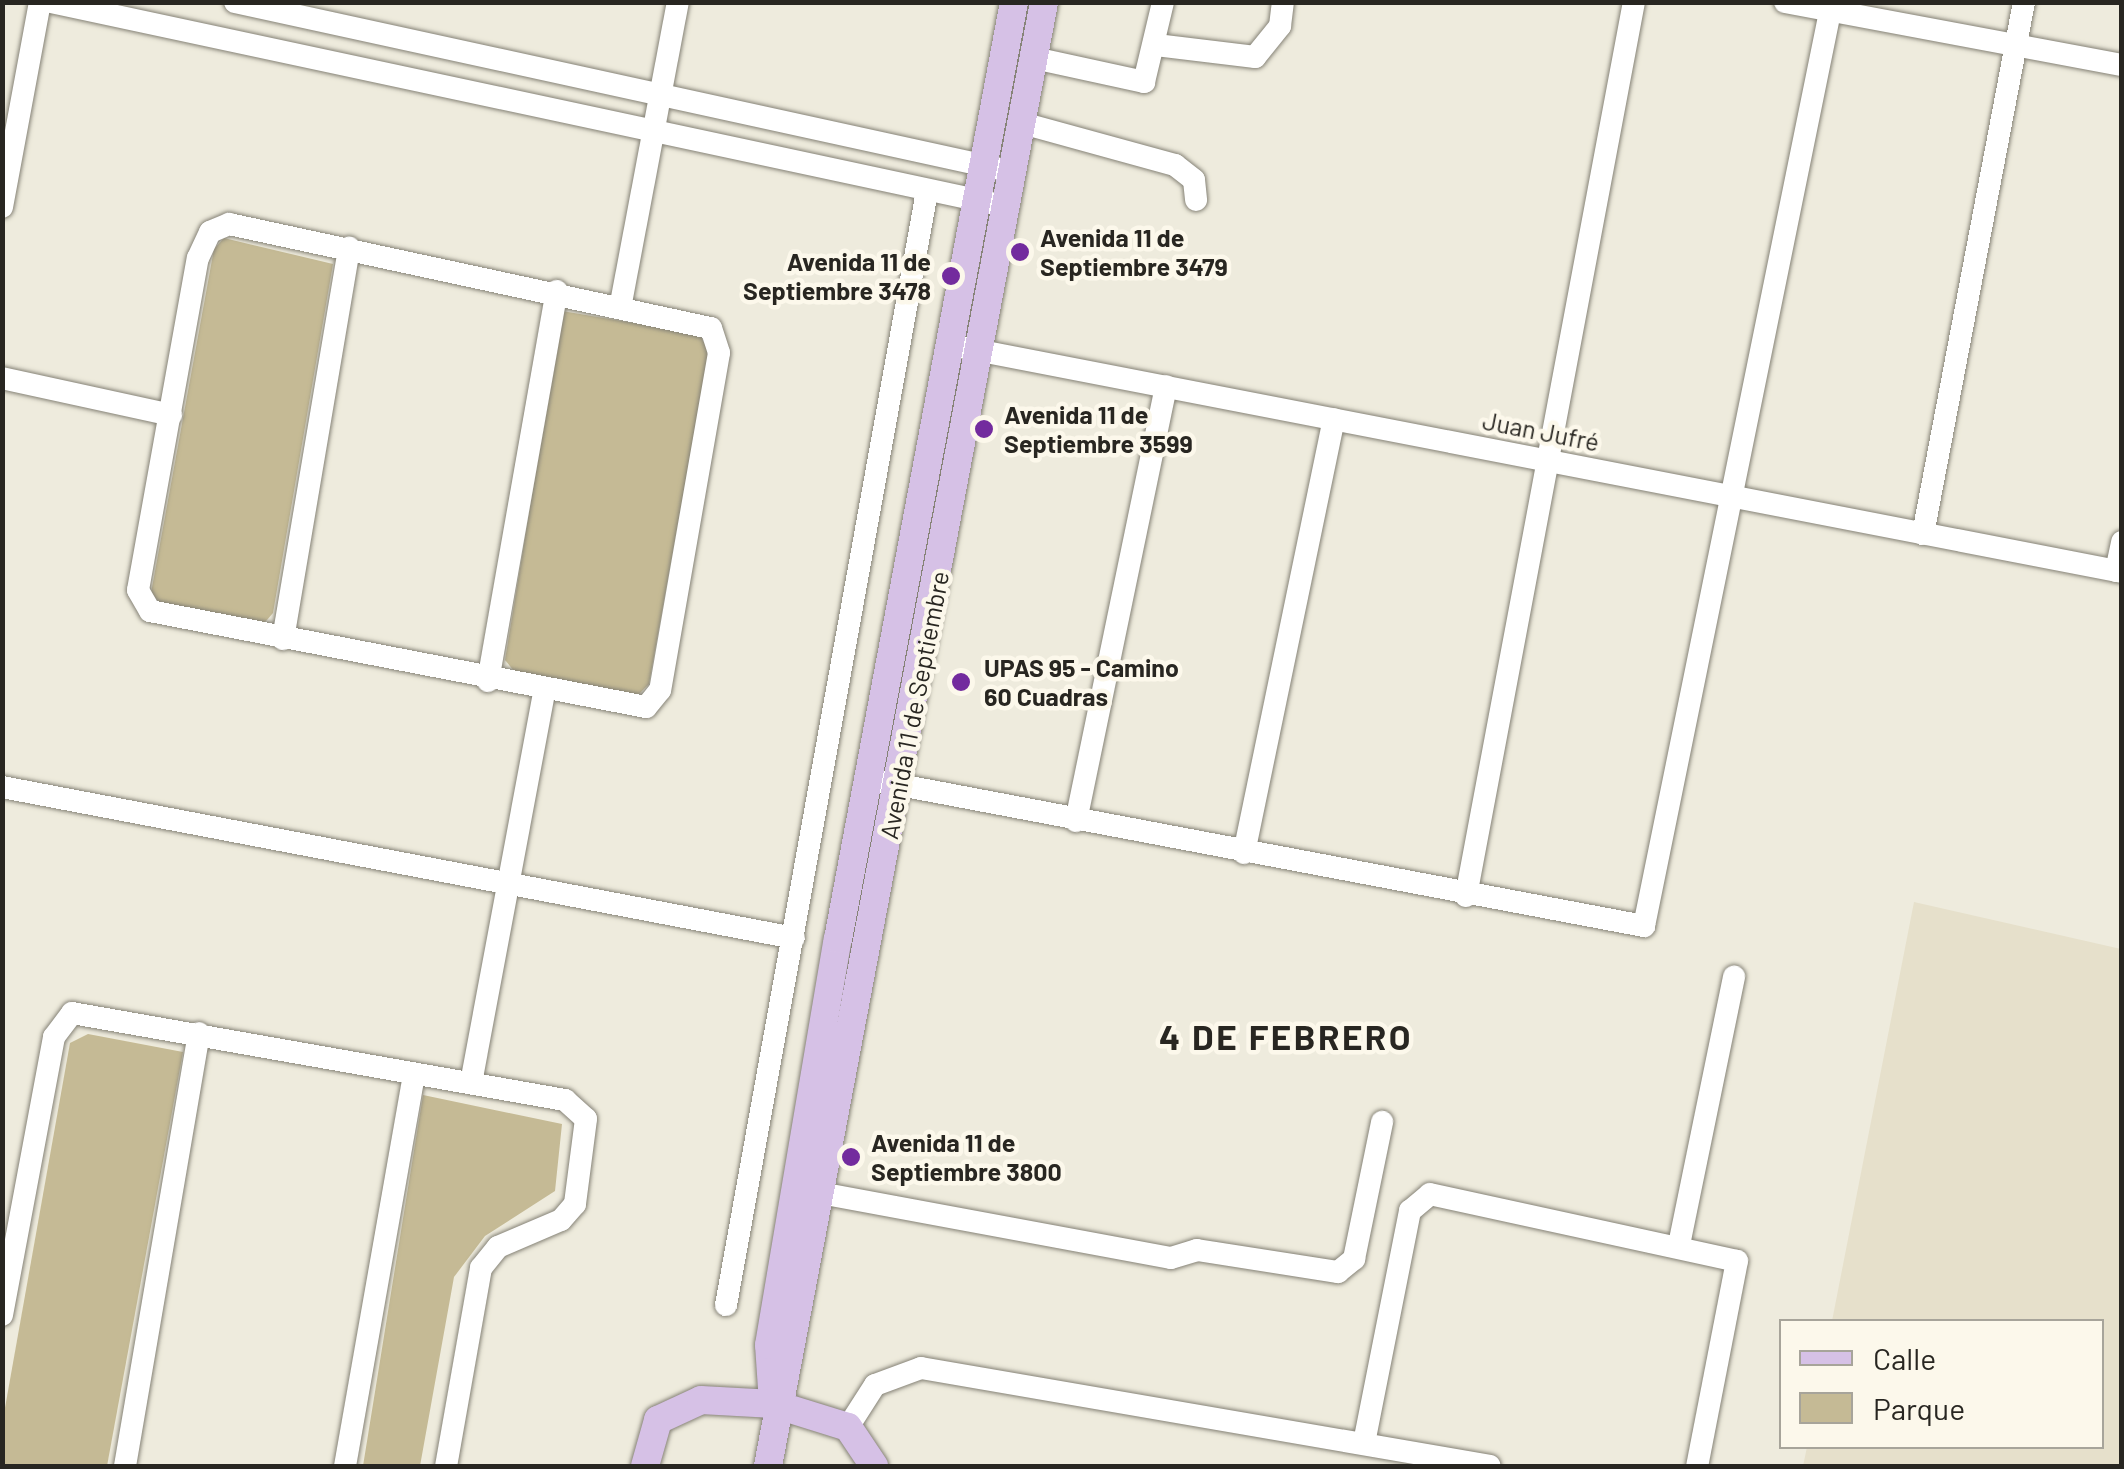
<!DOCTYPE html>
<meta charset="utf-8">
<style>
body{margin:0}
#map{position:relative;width:2124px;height:1469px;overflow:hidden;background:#eeebdd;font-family:Barlow,sans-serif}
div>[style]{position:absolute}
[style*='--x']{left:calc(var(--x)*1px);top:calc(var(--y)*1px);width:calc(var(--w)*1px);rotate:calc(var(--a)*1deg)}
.built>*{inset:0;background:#e6e0cb}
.green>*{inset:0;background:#c5ba95}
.roads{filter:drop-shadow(0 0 2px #858276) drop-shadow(0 0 2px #858276)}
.minor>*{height:22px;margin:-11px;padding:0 11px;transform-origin:11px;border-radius:11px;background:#fff}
.major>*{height:28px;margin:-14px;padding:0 14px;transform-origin:14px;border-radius:14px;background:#d6c1e6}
.dots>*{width:28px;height:28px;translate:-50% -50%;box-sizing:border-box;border:5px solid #fcf8eb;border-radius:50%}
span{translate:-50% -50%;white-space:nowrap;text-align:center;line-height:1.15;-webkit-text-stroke:9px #fcf8eb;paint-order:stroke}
.poi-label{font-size:25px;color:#282621;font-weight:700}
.left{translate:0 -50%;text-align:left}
.right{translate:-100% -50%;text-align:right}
.street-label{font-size:25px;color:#282621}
.district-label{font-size:35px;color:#282621;font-weight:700;letter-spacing:2.5px}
.frame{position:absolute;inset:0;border:5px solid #282621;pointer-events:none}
.legend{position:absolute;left:1779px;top:1319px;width:325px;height:130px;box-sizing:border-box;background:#fcf8eb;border:2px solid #a7a49a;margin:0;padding:12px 18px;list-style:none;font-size:30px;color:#282621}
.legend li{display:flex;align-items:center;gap:20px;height:50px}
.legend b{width:50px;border:2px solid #a7a49a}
</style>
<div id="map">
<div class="built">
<i style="clip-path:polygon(1914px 902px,2121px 949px,2121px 1466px,1803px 1466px,1807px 1447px,2102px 1446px,2102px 1322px,1832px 1321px)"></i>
</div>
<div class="green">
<i style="clip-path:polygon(224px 238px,333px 264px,273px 613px,260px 628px,164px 607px,151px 593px,214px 249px)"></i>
<i style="clip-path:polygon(562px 311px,699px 334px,709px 351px,649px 684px,636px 697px,514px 671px,505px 660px)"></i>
<i style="clip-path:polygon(88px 1034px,183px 1052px,107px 1466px,3px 1466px,3px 1419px,70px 1043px)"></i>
<i style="clip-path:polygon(423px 1095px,562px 1124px,555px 1191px,485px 1236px,454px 1277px,420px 1466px,363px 1466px)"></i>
</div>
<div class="roads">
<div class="minor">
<i style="--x:51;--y:2;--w:961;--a:12.07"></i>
<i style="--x:235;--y:2;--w:783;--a:12.31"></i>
<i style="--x:1785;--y:2;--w:343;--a:10.6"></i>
<i style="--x:1156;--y:45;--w:100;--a:6.9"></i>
<i style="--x:1255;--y:57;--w:40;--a:-51"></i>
<i style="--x:1280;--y:26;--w:24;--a:-83"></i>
<i style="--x:1034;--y:58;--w:113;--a:12.3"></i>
<i style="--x:1144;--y:82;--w:82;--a:-76.6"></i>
<i style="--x:1022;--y:123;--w:159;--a:15.4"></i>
<i style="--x:1175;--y:165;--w:24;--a:38"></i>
<i style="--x:1194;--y:180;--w:20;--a:84"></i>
<i style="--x:2;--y:207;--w:208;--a:-79.5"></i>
<i style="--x:229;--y:224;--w:493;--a:12.2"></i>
<i style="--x:711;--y:328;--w:26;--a:72"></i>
<i style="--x:719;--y:353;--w:342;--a:99.9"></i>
<i style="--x:660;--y:690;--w:22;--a:129"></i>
<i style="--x:646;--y:707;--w:505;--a:-169.05"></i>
<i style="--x:150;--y:611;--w:24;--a:-120"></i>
<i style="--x:138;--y:590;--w:337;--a:-79.8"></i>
<i style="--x:198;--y:258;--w:29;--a:-65"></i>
<i style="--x:210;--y:232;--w:21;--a:-23"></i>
<i style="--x:621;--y:303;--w:306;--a:-79.3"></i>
<i style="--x:950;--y:345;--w:1194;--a:10.96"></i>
<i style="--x:2;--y:378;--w:173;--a:12.3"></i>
<i style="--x:1923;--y:534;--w:542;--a:-79.25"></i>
<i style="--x:2116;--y:571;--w:30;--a:-78"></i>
<i style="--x:283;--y:639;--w:397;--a:-80.4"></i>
<i style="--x:488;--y:681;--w:396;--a:-80"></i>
<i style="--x:868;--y:779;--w:790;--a:10.73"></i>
<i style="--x:1644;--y:926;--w:943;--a:-78.5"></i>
<i style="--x:2;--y:787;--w:806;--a:10.79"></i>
<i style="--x:1076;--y:821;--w:444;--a:-78.3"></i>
<i style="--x:1244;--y:853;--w:443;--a:-78.3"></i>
<i style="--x:1466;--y:896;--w:910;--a:-79.36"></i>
<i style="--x:471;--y:1083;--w:396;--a:-79.4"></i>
<i style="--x:804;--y:1190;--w:373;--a:10.5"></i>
<i style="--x:1171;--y:1258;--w:27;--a:-17"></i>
<i style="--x:1197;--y:1250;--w:143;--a:8.9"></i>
<i style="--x:1338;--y:1272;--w:21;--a:-39"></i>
<i style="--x:1354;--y:1259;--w:140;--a:-78.4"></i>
<i style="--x:1679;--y:1245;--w:274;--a:-78.4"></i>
<i style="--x:726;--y:1305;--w:1132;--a:-79.77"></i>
<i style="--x:2;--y:1315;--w:283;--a:-79.4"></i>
<i style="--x:54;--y:1037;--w:30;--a:-53"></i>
<i style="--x:72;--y:1013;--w:501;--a:10.01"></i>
<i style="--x:565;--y:1100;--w:28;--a:42"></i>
<i style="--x:586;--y:1119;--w:86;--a:97.4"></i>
<i style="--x:575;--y:1204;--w:21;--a:131"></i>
<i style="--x:561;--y:1220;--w:69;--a:156.8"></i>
<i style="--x:498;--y:1247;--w:27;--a:129"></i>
<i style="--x:481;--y:1268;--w:201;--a:100"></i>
<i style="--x:848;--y:1427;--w:50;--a:-57.3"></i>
<i style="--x:875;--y:1385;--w:49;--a:-20.3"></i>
<i style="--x:921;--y:1368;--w:577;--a:9.77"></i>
<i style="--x:1364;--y:1443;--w:237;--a:-78.8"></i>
<i style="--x:1410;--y:1211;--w:26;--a:-40"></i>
<i style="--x:1430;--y:1194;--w:314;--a:12.3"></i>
<i style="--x:1737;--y:1261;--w:209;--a:101"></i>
<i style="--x:125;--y:1466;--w:439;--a:-80.3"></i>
<i style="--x:345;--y:1466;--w:398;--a:-80"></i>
</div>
<div class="major">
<i style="--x:773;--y:1403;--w:58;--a:-93.9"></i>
<i style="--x:769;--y:1345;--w:412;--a:-80.4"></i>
<i style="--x:838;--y:939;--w:953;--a:-79.36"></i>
<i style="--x:645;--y:1466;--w:48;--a:-74.2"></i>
<i style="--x:658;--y:1420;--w:47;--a:-24.9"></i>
<i style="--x:701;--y:1400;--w:73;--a:3.1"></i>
<i style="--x:774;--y:1404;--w:77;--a:17.3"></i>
<i style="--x:848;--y:1427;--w:47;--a:56.3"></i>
<i style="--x:768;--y:1466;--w:1490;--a:-79.32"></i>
</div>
</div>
<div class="dots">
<i style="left:1020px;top:252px;background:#732b9e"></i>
<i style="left:951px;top:276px;background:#732b9e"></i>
<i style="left:984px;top:429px;background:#732b9e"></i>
<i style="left:961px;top:682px;background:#732b9e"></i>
<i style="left:851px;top:1157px;background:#732b9e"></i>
</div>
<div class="poi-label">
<span class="left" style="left:1040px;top:252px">Avenida 11 de<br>Septiembre 3479</span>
<span class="right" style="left:931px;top:276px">Avenida 11 de<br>Septiembre 3478</span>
<span class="left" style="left:1004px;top:429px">Avenida 11 de<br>Septiembre 3599</span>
<span class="left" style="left:984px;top:682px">UPAS 95 - Camino<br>60 Cuadras</span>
<span class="left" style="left:871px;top:1157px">Avenida 11 de<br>Septiembre 3800</span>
</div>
<div class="street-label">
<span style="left:1541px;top:431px;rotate:11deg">Juan Jufré</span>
<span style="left:914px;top:705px;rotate:-79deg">Avenida 11 de Septiembre</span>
</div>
<div class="district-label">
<span style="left:1286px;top:1036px">4 DE FEBRERO</span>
</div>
<div class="frame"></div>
<ul class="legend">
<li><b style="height:12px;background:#d6c1e6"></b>Calle</li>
<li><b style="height:28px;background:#c5ba95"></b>Parque</li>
</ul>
</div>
